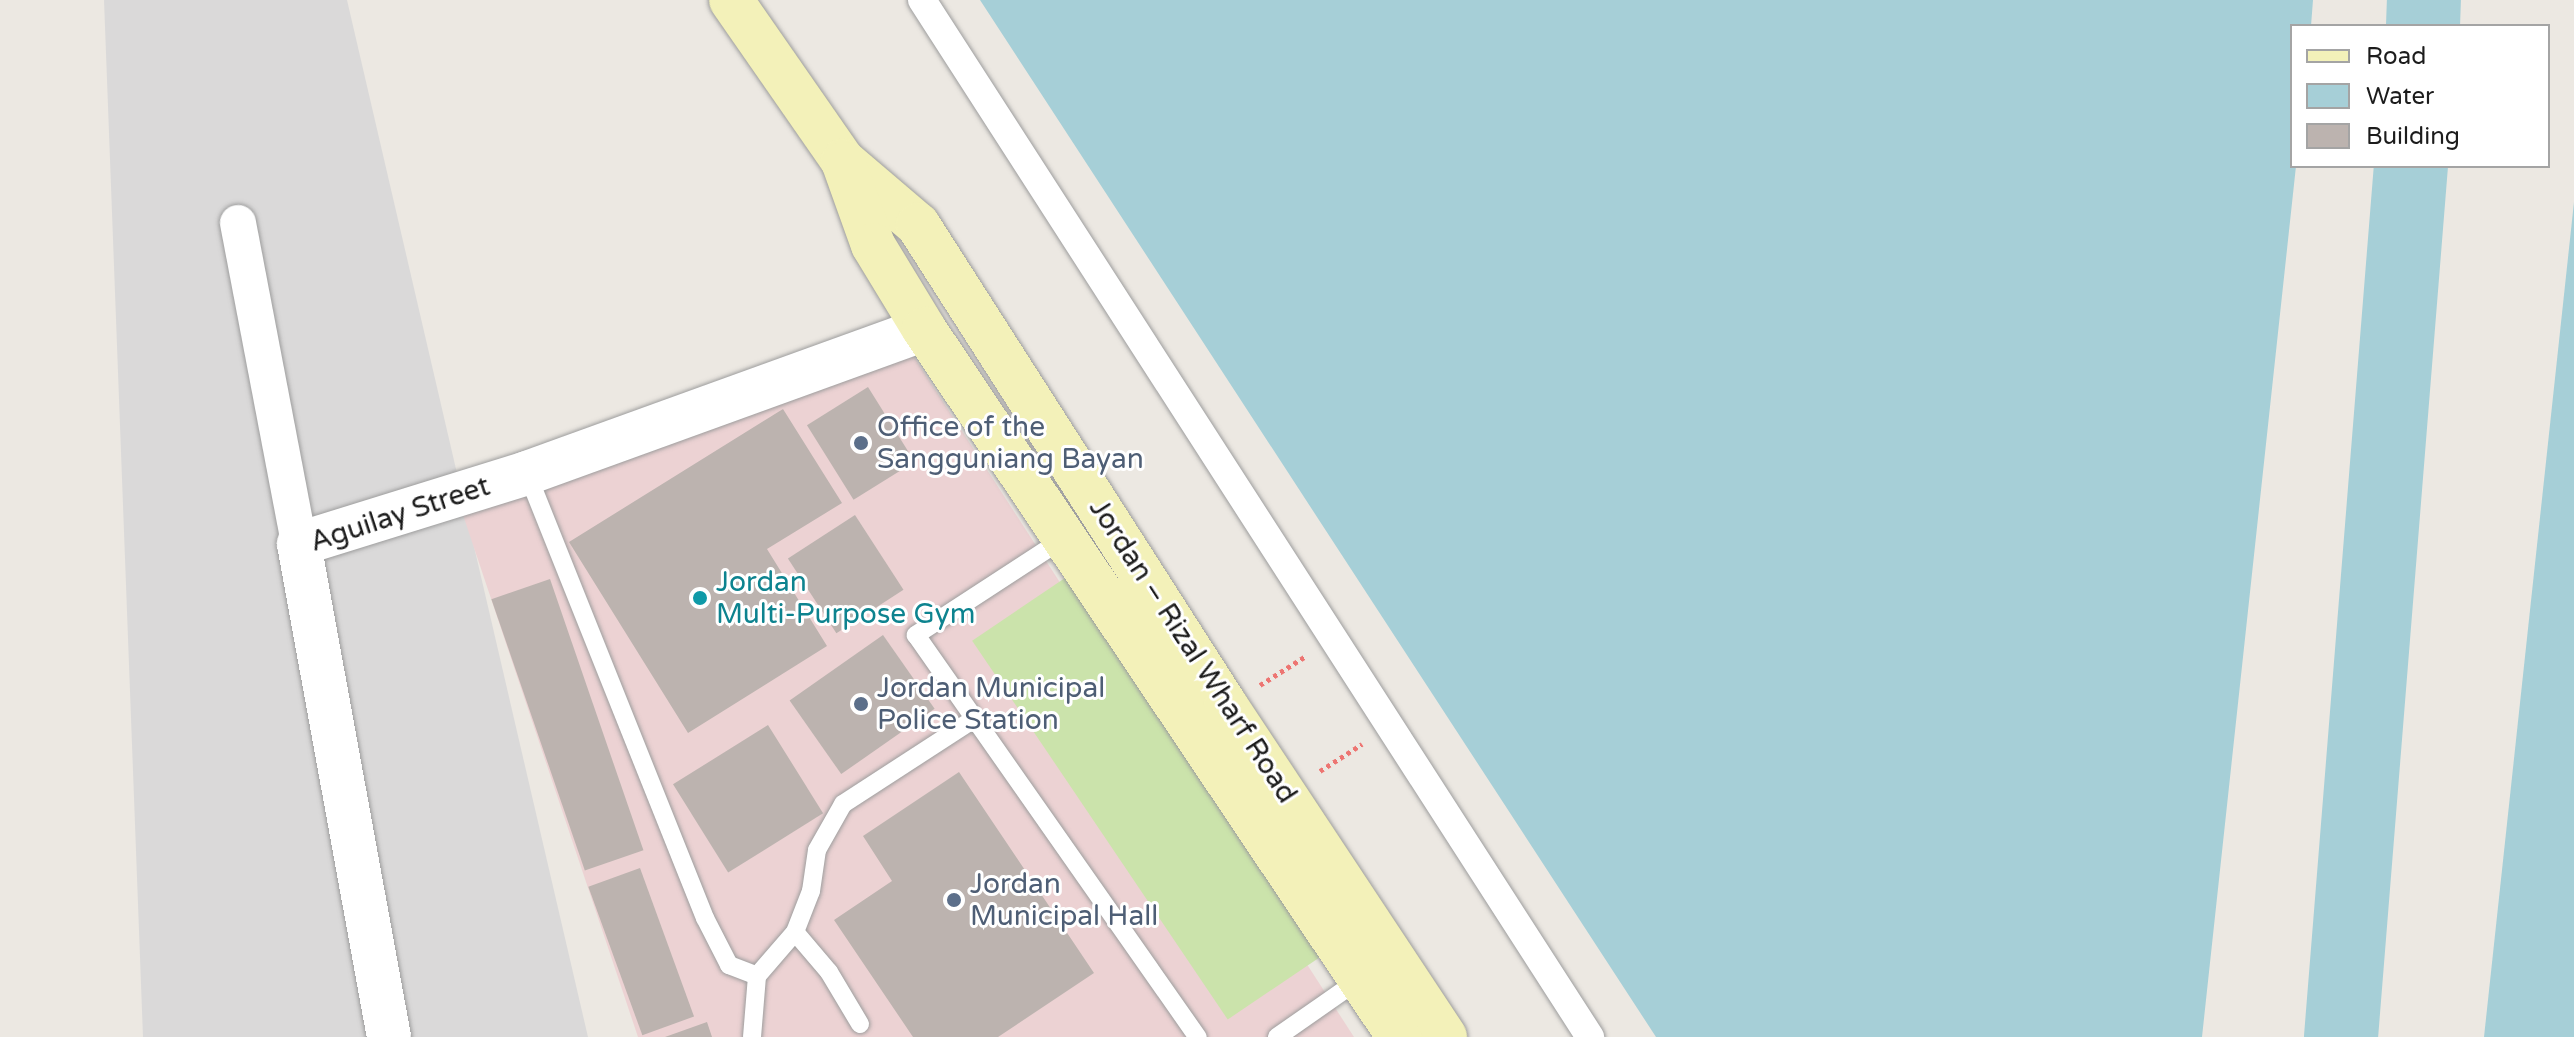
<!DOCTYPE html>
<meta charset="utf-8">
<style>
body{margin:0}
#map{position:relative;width:2574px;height:1037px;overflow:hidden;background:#ece8e2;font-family:"Varela Round",sans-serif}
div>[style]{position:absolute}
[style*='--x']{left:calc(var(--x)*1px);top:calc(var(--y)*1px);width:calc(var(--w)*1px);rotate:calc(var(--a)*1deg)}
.residential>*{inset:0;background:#dad9d9}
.commercial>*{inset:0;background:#ecd2d3}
.grass>*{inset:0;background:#cbe3ab;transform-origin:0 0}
.water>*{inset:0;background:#a6cfd7}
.river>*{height:74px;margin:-37px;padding:0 37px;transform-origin:37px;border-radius:37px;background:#a6cfd7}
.building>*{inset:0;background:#bcb3af;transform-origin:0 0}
.path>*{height:5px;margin-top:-2.5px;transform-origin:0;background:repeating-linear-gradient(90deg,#ed7572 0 4px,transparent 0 8px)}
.roads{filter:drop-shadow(0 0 2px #9d9d9d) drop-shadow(0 0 2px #9d9d9d)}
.service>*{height:18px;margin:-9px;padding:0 9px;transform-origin:9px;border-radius:9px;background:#fff}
.pedestrian>*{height:28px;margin:-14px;padding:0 14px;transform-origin:14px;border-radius:14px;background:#fff}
.minor>*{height:36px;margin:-18px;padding:0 18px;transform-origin:18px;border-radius:18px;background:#fff}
.tertiary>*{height:44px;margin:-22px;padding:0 22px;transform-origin:22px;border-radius:22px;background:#fff}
.secondary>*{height:44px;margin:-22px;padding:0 22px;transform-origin:22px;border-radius:22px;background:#f3f1b9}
.dots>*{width:22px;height:22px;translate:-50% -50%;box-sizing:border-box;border:4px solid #fff;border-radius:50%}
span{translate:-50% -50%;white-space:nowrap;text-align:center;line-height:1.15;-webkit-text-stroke:6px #fff;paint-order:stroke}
.service-label{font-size:28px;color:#4e5e75}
.left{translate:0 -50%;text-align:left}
.street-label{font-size:28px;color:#1c1c1c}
.culture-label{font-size:28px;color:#0d838f}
.legend{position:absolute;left:2290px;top:24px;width:260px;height:144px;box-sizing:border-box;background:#fff;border:2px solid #a4a4a4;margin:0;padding:10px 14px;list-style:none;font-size:24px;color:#1c1c1c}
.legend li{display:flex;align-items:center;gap:16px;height:40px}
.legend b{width:40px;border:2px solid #a4a4a4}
</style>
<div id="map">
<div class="residential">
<i style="clip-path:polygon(104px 0,347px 0,588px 1037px,143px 1037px)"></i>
</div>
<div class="commercial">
<i style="clip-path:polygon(905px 343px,1354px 1037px,638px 1037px,463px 515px)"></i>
</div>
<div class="grass">
<i style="left:1065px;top:578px;width:457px;height:112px;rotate:56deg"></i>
</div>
<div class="water">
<i style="clip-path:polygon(980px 0,2313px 0,2311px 26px,2292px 26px,2296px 166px,2202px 1037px,1656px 1037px)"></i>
<i style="clip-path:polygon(2574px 202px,2574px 1037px,2484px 1037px)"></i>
</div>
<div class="river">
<i style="--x:2423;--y:26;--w:26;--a:-88"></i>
<i style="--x:2341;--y:1037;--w:874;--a:-85.41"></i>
</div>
<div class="building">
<i style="left:868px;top:387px;width:88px;height:72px;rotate:58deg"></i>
<i style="clip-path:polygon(783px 409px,842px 503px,767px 549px,827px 646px,688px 733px,569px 542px)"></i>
<i style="left:855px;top:515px;width:89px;height:80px;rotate:57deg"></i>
<i style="left:550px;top:579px;width:287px;height:62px;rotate:71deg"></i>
<i style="left:883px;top:635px;width:90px;height:114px;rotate:55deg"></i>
<i style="left:768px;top:725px;width:104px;height:112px;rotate:58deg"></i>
<i style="clip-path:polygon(959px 772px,1094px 973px,998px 1037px,913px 1037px,834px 920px,892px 881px,863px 836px)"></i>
<i style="left:640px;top:868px;width:158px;height:55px;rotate:70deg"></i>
<i style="clip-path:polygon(707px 1022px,712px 1037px,665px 1037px)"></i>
</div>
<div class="path">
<i style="--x:1260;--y:685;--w:54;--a:-32.2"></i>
<i style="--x:1320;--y:771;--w:50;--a:-32.7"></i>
</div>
<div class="roads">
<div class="service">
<i style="--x:527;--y:473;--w:479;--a:68.2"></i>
<i style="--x:705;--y:918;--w:53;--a:62.9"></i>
<i style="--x:729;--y:965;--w:30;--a:21"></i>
<i style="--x:757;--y:976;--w:58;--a:-49.2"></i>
<i style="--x:1063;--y:539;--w:176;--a:146.9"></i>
<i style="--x:916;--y:635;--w:491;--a:55"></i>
<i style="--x:860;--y:1024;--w:61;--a:-120.8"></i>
<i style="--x:829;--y:972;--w:52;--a:-130.4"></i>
<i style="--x:795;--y:932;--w:44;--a:-68.7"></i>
<i style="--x:811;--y:891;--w:41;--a:-81.7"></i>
<i style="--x:817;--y:850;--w:53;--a:-60.5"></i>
<i style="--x:843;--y:804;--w:156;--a:-33"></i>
<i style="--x:752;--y:1037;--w:61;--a:-85.3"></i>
<i style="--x:1277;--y:1037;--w:101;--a:-34.9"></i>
</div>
<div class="pedestrian">
<i style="--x:922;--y:0;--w:1234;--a:57.21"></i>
</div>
<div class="minor">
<i style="--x:238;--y:223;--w:327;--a:79.2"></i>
</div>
<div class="tertiary">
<i style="--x:389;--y:1037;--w:501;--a:-100.35"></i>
<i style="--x:299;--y:544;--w:239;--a:-17.3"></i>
<i style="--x:527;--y:473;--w:422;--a:-19.9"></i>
</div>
<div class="secondary">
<i style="--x:731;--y:0;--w:196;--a:55.2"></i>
<i style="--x:843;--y:161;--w:99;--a:40.5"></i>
<i style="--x:918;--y:225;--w:571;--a:57.37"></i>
<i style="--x:1226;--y:706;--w:397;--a:56.5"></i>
<i style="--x:844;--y:164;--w:86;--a:70.3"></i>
<i style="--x:873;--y:245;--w:98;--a:58.7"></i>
<i style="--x:924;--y:329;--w:853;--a:56.14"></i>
</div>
</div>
<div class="dots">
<i style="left:861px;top:443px;background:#5c6f8a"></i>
<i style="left:700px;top:598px;background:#0f9aa8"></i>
<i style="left:861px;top:704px;background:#5c6f8a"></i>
<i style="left:954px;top:900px;background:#5c6f8a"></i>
</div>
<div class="service-label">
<span class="left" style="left:877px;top:443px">Office of the<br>Sangguniang Bayan</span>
<span class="left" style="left:877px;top:704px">Jordan Municipal<br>Police Station</span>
<span class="left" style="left:970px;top:900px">Jordan<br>Municipal Hall</span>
</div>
<div class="street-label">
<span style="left:400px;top:514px;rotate:-18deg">Aguilay Street</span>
<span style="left:1193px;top:651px;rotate:57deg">Jordan – Rizal Wharf Road</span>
</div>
<div class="culture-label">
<span class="left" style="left:716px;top:598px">Jordan<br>Multi-Purpose Gym</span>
</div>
<ul class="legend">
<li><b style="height:10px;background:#f3f1b9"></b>Road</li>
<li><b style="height:22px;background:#a6cfd7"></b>Water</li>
<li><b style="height:22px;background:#bcb3af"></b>Building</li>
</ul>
</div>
